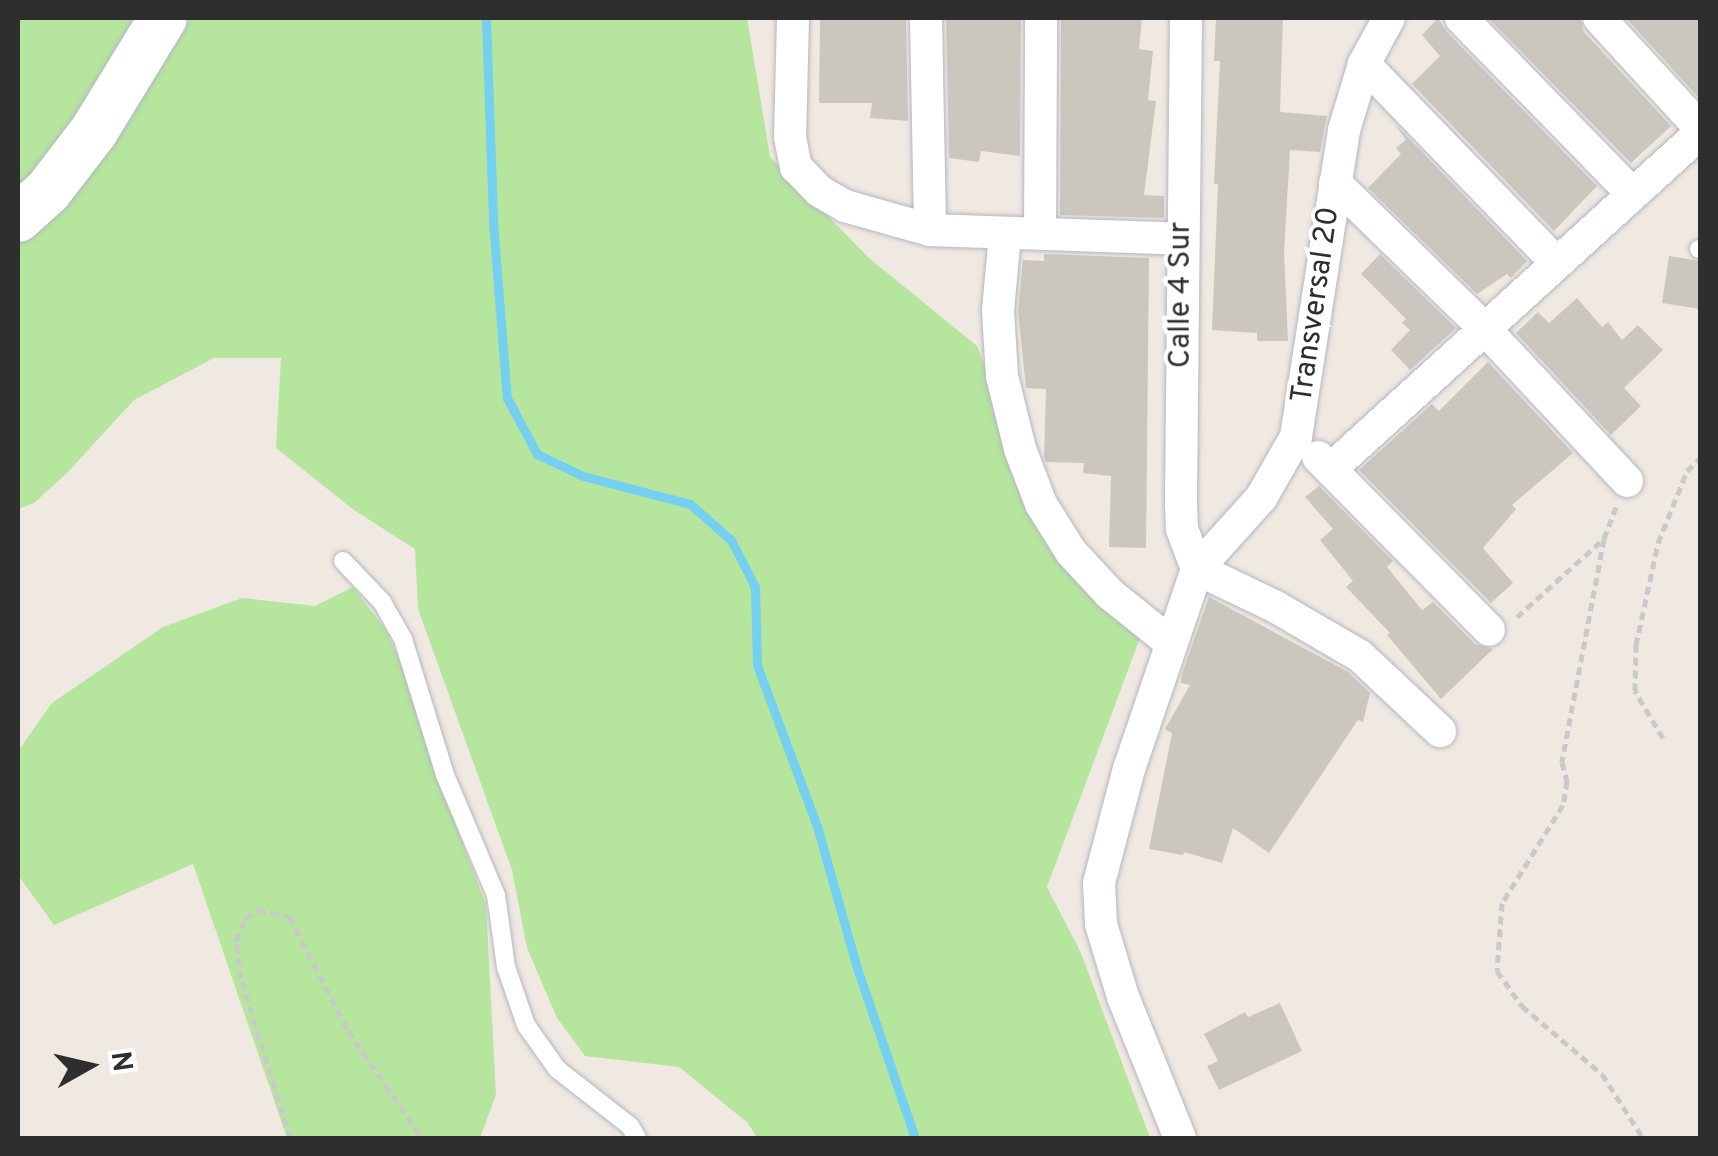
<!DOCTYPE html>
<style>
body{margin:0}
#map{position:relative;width:1718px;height:1156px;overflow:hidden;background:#efe9e1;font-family:Overpass,sans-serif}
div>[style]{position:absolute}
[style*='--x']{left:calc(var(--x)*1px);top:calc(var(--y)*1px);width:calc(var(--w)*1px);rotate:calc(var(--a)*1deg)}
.green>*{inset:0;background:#b6e59e}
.stream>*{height:9px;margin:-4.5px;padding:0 4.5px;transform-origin:4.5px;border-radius:4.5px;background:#75cff0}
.building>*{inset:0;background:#cbc7bf}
.path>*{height:5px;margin-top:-2.5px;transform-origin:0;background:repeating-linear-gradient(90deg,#c9c9c9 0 8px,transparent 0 13px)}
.roads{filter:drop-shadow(0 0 2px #b4b7c1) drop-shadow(0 0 2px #b4b7c1)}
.lane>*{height:18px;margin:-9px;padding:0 9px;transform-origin:9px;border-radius:9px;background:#fff}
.street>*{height:32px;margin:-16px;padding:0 16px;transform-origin:16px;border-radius:16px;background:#fff}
.secondary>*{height:48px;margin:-24px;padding:0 24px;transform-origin:24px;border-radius:24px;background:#fff}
span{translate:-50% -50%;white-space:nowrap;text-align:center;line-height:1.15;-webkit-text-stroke:8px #fff;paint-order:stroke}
.street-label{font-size:30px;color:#2e2e2e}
.frame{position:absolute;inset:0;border:20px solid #2e2e2e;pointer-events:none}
.north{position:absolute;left:40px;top:1016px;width:100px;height:100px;-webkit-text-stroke:8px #fff;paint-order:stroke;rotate:82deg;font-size:28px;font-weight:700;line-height:40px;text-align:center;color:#2e2e2e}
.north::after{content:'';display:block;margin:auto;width:35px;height:45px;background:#2e2e2e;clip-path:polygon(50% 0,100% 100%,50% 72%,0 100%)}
</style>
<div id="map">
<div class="green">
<i style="clip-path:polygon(18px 18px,747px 18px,770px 157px,869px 258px,977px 346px,1052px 540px,1141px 635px,1047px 887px,1081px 953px,1150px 1138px,757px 1138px,748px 1123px,679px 1067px,585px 1056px,557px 1018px,527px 948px,512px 870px,418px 609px,415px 549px,354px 510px,276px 448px,281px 358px,214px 358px,134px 400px,67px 473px,34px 503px,18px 509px)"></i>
<i style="clip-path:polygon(353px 587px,386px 630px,407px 676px,430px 756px,486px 905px,496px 1095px,480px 1138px,287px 1138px,193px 864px,54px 925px,18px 875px,18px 751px,52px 703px,163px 627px,242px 598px,315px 606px)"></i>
</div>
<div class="stream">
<i style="--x:486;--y:18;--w:204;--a:88"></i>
<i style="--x:493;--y:222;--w:177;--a:85.5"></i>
<i style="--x:507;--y:398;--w:64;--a:61.8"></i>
<i style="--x:537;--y:454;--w:51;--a:25.6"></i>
<i style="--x:583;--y:476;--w:111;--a:14.7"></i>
<i style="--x:690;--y:504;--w:55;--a:41.3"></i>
<i style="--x:731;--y:540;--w:53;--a:62.9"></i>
<i style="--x:755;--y:587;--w:78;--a:88.5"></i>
<i style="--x:757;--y:665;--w:172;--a:69.6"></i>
<i style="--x:817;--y:826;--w:144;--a:74.3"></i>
<i style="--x:856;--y:965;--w:183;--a:71.2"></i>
</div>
<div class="building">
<i style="clip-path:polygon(820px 18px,906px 18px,908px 121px,870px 118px,872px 103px,819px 103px)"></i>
<i style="clip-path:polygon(946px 18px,1021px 18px,1020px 156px,981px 151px,979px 162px,949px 158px)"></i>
<i style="clip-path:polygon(1061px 18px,1142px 18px,1139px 49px,1153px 51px,1148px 100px,1156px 101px,1144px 195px,1164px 196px,1164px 218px,1060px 215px)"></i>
<i style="clip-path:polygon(1216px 18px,1283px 18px,1280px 112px,1327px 116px,1320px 152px,1290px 150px,1284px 252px,1288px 341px,1257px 341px,1257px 333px,1212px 330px,1218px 184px,1214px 184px,1220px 61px,1214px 61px)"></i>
<i style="clip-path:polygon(1438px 18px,1447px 32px,1597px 186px,1554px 231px,1412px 84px,1440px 56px,1422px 35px)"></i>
<i style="clip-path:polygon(1488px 18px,1580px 18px,1584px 32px,1671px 126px,1631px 163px)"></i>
<i style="clip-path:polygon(1626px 18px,1700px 18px,1700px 99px)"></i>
<i style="clip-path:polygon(1395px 124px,1527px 261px,1511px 278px,1507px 274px,1477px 294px,1368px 188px,1401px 154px,1396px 148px,1406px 140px)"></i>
<i style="clip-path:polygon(1044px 254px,1149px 258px,1146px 548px,1109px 547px,1111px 476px,1083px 473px,1084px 463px,1046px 462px,1044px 457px,1046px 389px,1026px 388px,1018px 311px,1023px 260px,1044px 261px)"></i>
<i style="clip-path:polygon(1380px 254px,1456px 328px,1410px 370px,1391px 350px,1410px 330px,1402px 323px,1406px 319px,1361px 274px)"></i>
<i style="clip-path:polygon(1669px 256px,1700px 261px,1700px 309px,1662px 303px)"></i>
<i style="clip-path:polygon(1577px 298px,1602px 327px,1608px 322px,1622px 340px,1638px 325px,1663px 350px,1624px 388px,1641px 406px,1611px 435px,1516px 333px,1538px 312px,1549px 323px)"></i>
<i style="clip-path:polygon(1488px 362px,1573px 453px,1512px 505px,1516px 509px,1483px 548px,1513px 583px,1491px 603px,1359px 470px,1432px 404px,1439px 411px)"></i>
<i style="clip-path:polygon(1319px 486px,1393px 561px,1387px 567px,1422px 610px,1433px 602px,1475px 644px,1493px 649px,1441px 699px,1387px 635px,1390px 633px,1346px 587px,1353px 581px,1320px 540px,1333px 529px,1305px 497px)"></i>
<i style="clip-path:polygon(1209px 597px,1348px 672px,1370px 693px,1363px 722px,1358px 720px,1269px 853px,1233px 828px,1222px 863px,1184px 852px,1183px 855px,1149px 849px,1172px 733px,1165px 729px,1190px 685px,1181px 683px,1182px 674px)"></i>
<i style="clip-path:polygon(1280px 1003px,1302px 1051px,1219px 1090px,1207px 1066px,1218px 1061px,1204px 1034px,1245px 1012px,1248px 1017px)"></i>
</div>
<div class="path">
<i style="--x:1616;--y:507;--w:34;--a:111"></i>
<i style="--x:1604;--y:539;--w:227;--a:100.7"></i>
<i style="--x:1562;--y:762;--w:20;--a:75"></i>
<i style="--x:1567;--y:781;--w:24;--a:99"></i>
<i style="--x:1563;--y:805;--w:115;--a:121.9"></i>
<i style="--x:1502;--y:903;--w:68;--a:94.2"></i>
<i style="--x:1497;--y:971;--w:43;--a:54.5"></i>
<i style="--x:1522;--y:1006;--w:105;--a:40.4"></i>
<i style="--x:1602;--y:1074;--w:76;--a:57.4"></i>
<i style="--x:1517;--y:617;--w:113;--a:-42.1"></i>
<i style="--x:1663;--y:738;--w:55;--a:-120.8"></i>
<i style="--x:1635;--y:691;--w:46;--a:-88.8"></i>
<i style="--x:1636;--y:645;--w:104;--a:-77.8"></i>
<i style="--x:1658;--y:543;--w:78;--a:-68.1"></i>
<i style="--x:1687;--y:471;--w:18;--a:-45"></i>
<i style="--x:290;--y:1138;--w:167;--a:-107"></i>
<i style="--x:241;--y:978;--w:37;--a:-98"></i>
<i style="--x:236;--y:941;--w:24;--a:-68"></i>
<i style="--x:245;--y:919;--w:16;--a:-35"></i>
<i style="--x:258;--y:910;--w:33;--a:12"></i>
<i style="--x:290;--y:917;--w:128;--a:63"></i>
<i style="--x:348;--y:1031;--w:130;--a:55.3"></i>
</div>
<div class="roads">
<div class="lane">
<i style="--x:1699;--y:249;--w:1;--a:0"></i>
<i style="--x:343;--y:561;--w:57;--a:46.4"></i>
<i style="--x:382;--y:602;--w:43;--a:60.4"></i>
<i style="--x:403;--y:639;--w:142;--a:72.8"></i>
<i style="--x:445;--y:775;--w:130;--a:67"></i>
<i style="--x:496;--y:895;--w:73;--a:82.1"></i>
<i style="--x:506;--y:967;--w:61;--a:71"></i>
<i style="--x:526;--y:1025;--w:54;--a:54.8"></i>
<i style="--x:557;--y:1069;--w:93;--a:38"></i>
<i style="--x:630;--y:1126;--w:14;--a:60"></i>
</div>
<div class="street">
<i style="--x:793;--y:18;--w:119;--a:91.4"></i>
<i style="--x:790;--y:137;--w:31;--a:79"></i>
<i style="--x:796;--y:167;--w:33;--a:46"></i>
<i style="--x:819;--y:191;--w:30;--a:30"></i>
<i style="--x:845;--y:206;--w:88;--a:15.8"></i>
<i style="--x:930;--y:230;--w:252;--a:2"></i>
<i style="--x:926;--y:18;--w:212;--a:88.9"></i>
<i style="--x:1186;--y:18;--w:485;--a:90.6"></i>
<i style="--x:1181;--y:503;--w:26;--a:88"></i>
<i style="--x:1182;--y:529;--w:43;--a:69.4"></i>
<i style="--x:1461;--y:18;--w:245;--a:45.7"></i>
<i style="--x:1599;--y:18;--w:149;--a:47.4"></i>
<i style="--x:1364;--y:64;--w:274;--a:45.9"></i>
<i style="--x:1335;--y:183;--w:206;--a:44.2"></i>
<i style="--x:1483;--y:327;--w:211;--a:46.9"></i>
<i style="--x:1040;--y:233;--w:215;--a:-89.7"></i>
<i style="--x:1005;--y:234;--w:77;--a:95.2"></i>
<i style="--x:998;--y:311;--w:65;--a:86.5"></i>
<i style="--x:1002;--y:376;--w:75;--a:76.1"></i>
<i style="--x:1020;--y:449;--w:59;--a:69.1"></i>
<i style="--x:1041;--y:504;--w:57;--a:58"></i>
<i style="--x:1071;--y:552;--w:57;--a:47.1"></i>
<i style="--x:1110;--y:594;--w:77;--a:38.7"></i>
<i style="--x:1318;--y:457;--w:243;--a:45.3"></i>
<i style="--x:1331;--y:469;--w:499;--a:-42.3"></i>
<i style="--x:1197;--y:569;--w:88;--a:25.7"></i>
<i style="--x:1276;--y:607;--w:97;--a:30.3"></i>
<i style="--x:1360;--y:656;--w:110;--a:43.2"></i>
<i style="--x:1180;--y:1138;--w:152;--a:-112"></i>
<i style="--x:1123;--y:997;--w:76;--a:-106.8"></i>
<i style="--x:1101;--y:924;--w:41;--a:-92.8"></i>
<i style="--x:1099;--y:883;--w:118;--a:-75.3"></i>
<i style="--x:1129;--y:769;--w:211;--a:-71.2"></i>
<i style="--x:1197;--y:569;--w:96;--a:-48"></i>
<i style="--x:1261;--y:498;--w:70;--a:-60.2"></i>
<i style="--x:1296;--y:437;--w:311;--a:-81.1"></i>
<i style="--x:1344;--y:130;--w:69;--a:-73.1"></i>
<i style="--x:1364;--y:64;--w:52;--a:-61.5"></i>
</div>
<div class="secondary">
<i style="--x:18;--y:218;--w:40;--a:-42"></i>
<i style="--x:48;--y:191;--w:76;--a:-52.5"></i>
<i style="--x:94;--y:131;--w:132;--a:-58.6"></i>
</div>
</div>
<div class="street-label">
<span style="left:1182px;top:295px;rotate:-90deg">Calle 4 Sur</span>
<span style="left:1317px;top:305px;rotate:-82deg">Transversal 20</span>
</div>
<div class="frame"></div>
<div class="north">N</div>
</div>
